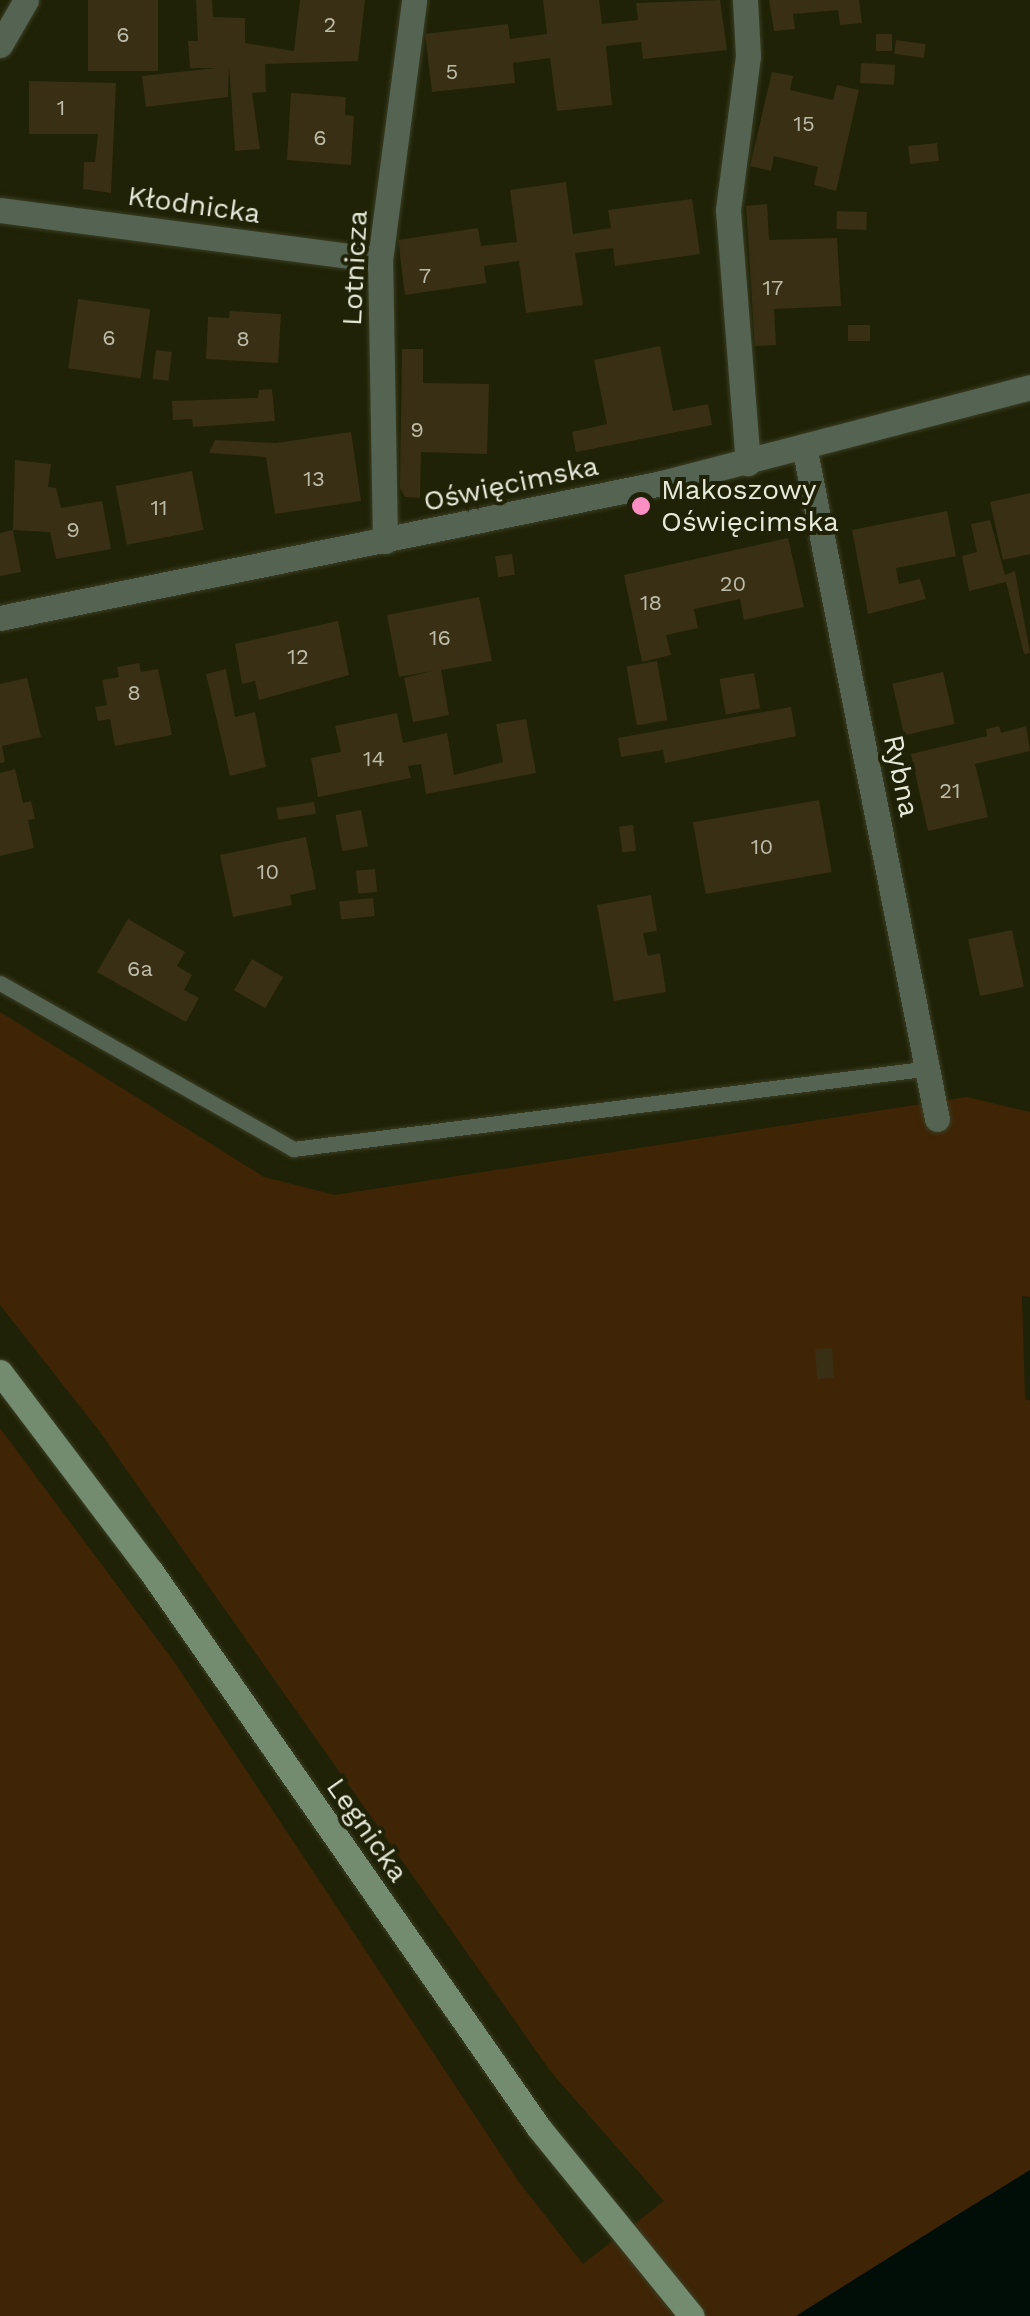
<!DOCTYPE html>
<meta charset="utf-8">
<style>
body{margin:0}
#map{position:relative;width:1030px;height:2316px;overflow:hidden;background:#1f2206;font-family:"Work Sans",sans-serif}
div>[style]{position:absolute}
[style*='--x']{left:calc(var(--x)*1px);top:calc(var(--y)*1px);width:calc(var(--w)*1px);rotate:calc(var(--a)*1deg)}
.green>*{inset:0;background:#3f2506}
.water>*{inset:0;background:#000e07}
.building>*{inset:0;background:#392f14;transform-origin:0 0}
.roads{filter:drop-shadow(0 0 2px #3b3e24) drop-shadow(0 0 2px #3b3e24)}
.service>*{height:15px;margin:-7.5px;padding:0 7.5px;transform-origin:7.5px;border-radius:7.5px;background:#556452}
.minor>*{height:25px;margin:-12.5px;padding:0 12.5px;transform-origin:12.5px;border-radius:12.5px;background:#556452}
.secondary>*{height:25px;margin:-12.5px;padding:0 12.5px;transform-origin:12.5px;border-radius:12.5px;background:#738b6e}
.dots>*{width:28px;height:28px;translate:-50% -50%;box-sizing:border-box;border:5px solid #1f2206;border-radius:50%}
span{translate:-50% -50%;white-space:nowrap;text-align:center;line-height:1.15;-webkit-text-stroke:8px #1f2206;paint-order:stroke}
.number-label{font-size:22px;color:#bcbba8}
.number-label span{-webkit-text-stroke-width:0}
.street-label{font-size:28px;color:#e7ead9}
.poi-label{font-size:28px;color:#e7ead9}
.left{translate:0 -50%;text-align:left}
</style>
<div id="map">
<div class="green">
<i style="clip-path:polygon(0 1012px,264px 1177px,335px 1195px,967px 1097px,1030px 1112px,1030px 1297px,1022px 1296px,1025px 1399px,1030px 1401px,1030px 2170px,796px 2316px,0 2316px,0 1428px,175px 1663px,519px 2182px,583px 2264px,664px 2201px,551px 2072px,97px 1428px,0 1305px)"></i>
</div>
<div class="water">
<i style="clip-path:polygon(1030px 2170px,1030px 2316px,796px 2316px,957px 2215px)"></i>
</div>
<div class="building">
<i style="left:88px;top:0;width:70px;height:71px"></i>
<i style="clip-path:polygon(196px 0,212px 0,213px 17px,245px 18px,245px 43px,294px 51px,300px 0,365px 0,358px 61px,265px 64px,266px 92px,252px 93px,260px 149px,235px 151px,229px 65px,228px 97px,146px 107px,142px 76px,216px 68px,190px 68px,188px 41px,198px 41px)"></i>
<i style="clip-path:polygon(543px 0,599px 0,602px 24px,638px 20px,636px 3px,720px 0,727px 50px,643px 59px,641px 42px,606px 46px,612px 105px,557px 111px,550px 58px,513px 63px,515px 83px,432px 92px,425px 34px,508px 24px,510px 39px,547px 34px)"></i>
<i style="clip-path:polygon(769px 0,859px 0,862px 23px,840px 25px,838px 10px,793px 14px,795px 29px,774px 31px)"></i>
<i style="left:876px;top:34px;width:16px;height:17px"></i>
<i style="left:896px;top:40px;width:30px;height:14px;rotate:8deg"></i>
<i style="left:861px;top:63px;width:34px;height:20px;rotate:3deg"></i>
<i style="clip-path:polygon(772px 72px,793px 76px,790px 90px,833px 100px,837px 85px,859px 90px,836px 191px,814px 185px,818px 167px,774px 156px,771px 171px,750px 166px)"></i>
<i style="clip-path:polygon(29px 81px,116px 83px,111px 193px,83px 189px,84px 162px,95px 162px,98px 134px,29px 134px)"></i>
<i style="clip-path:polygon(291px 93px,346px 97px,345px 115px,354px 116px,351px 165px,287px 160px)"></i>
<i style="left:937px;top:143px;width:18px;height:29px;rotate:84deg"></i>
<i style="clip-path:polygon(566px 182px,573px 234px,611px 228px,608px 210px,692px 199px,700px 254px,615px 266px,613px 248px,575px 253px,583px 305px,526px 313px,519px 261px,484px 266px,486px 283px,405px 295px,398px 240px,478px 228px,481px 246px,517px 242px,510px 190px)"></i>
<i style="clip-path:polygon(767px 204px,769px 240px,837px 238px,841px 306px,774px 309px,776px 345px,755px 346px,746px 206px)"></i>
<i style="left:837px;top:211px;width:30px;height:18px;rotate:2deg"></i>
<i style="left:78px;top:299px;width:73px;height:70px;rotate:8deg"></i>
<i style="clip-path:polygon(230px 311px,281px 314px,278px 363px,206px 359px,208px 317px,229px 318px)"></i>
<i style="left:870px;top:325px;width:16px;height:22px;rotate:90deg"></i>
<i style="clip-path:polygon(660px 346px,673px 411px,708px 404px,712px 425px,576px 452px,572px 432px,607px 424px,594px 360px)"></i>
<i style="clip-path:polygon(402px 349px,423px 349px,423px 383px,489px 384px,487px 454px,421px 452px,420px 498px,405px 497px,400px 488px)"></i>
<i style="left:156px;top:350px;width:16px;height:29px;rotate:7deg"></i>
<i style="clip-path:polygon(272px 389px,275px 421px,193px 427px,192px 419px,173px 420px,172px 401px,258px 398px,259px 390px)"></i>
<i style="clip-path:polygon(351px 432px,361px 501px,275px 514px,266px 457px,209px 453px,215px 440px,276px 443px)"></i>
<i style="clip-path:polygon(15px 460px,51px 464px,48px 487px,56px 488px,61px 508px,102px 501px,111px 549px,56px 559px,50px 532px,13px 530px)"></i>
<i style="left:192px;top:471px;width:60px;height:78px;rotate:79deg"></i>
<i style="clip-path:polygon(1030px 493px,1030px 554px,1003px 560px,990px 502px)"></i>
<i style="clip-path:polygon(947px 511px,956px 556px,896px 568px,899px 584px,920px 579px,926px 599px,868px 614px,852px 530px)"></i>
<i style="clip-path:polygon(990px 520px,1005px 575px,1015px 571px,1030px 653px,1024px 654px,1006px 582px,969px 591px,962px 556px,977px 552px,971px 524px)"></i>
<i style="clip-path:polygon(13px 530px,21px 572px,0 576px,0 533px)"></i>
<i style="clip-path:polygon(788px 538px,804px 607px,744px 620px,740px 599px,694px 609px,698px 628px,666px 635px,671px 655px,642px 662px,624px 575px)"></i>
<i style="left:512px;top:554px;width:21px;height:17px;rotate:82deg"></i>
<i style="clip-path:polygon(479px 597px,492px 661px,441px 670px,449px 715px,413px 722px,404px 678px,432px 671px,399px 677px,387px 615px)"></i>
<i style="clip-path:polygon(338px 621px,349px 675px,259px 700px,255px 681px,242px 684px,235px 644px)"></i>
<i style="left:657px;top:661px;width:60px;height:31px;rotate:80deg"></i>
<i style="clip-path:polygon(139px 663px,141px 672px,158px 669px,172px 735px,115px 746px,110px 719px,98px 721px,95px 707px,107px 705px,102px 680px,119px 677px,117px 667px)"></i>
<i style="clip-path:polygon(226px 669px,235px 717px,255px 712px,266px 767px,230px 776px,206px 674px)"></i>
<i style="left:943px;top:672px;width:53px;height:52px;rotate:77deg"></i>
<i style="left:754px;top:673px;width:36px;height:35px;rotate:80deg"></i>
<i style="clip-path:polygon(27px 678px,41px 737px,2px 746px,5px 762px,0 763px,0 684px)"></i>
<i style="clip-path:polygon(791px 707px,796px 736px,665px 763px,663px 750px,621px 757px,618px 738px)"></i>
<i style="clip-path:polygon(397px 713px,403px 743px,447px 733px,454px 775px,503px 762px,496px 724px,526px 719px,536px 773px,426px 794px,421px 764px,408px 766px,411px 778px,318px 797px,311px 758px,341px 752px,335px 726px)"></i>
<i style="clip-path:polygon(999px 726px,1001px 733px,1026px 726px,1030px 751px,975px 764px,988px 817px,928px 831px,911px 754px,987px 736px,986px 729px)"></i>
<i style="clip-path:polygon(15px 769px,23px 803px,31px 801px,35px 819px,28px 820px,34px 848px,0 856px,0 773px)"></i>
<i style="left:819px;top:800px;width:73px;height:128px;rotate:80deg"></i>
<i style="left:314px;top:802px;width:12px;height:38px;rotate:81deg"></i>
<i style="left:361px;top:810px;width:37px;height:26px;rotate:79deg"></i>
<i style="left:633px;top:825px;width:26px;height:14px;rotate:83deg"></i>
<i style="clip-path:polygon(306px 837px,316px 889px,290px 895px,292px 905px,233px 917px,220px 855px)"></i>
<i style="left:375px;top:869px;width:23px;height:19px;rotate:85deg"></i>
<i style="clip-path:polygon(651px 895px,657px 931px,643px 933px,648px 956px,660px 953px,666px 992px,614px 1001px,597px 905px)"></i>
<i style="left:373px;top:898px;width:18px;height:34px;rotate:84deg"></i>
<i style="clip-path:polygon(128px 919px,185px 952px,177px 966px,192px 975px,184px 990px,199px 998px,186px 1022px,97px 972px)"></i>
<i style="left:1012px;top:930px;width:58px;height:45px;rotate:78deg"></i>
<i style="left:252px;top:959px;width:36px;height:36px;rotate:30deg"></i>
<i style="left:832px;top:1348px;width:30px;height:17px;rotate:86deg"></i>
</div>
<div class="roads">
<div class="service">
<i style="--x:0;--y:983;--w:337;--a:29.5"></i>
<i style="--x:293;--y:1149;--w:643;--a:-7.24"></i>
</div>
<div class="minor">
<i style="--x:745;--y:0;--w:56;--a:86.9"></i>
<i style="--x:748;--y:56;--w:155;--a:97.4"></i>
<i style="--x:728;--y:210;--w:254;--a:85.5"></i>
<i style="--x:0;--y:45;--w:52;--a:-60"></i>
<i style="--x:0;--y:210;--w:383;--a:7.5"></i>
<i style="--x:804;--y:446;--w:686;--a:78.82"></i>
<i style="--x:385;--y:541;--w:281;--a:-91"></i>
<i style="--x:380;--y:260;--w:262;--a:-82.5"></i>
<i style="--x:0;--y:618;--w:676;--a:-11.53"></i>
<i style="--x:662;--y:483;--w:380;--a:-14.6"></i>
</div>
<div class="secondary">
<i style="--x:0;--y:1372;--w:248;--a:52.9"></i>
<i style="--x:150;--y:1570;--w:680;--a:55.12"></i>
<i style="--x:539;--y:2128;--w:242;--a:50.9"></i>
</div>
</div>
<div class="dots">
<i style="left:641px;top:506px;background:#fb8fc4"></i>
</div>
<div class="number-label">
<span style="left:330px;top:25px">2</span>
<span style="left:123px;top:35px">6</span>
<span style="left:452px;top:72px">5</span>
<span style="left:61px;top:108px">1</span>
<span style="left:804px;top:124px">15</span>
<span style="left:320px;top:138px">6</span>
<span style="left:425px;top:276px">7</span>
<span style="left:773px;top:288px">17</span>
<span style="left:109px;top:338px">6</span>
<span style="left:243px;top:339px">8</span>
<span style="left:417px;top:430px">9</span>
<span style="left:314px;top:479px">13</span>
<span style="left:159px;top:508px">11</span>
<span style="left:73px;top:530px">9</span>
<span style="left:733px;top:584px">20</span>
<span style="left:651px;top:603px">18</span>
<span style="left:440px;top:638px">16</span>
<span style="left:298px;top:657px">12</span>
<span style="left:134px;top:693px">8</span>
<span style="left:374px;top:759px">14</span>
<span style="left:950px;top:791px">21</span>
<span style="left:762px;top:847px">10</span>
<span style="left:268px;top:872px">10</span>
<span style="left:140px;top:969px">6a</span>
</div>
<div class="street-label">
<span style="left:194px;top:205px;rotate:8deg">Kłodnicka</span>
<span style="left:355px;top:268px;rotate:-87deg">Lotnicza</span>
<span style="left:511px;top:484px;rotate:-12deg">Oświęcimska</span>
<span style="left:901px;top:776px;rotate:78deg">Rybna</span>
<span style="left:367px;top:1830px;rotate:55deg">Legnicka</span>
</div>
<div class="poi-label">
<span class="left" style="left:661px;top:506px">Makoszowy<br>Oświęcimska</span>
</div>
</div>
